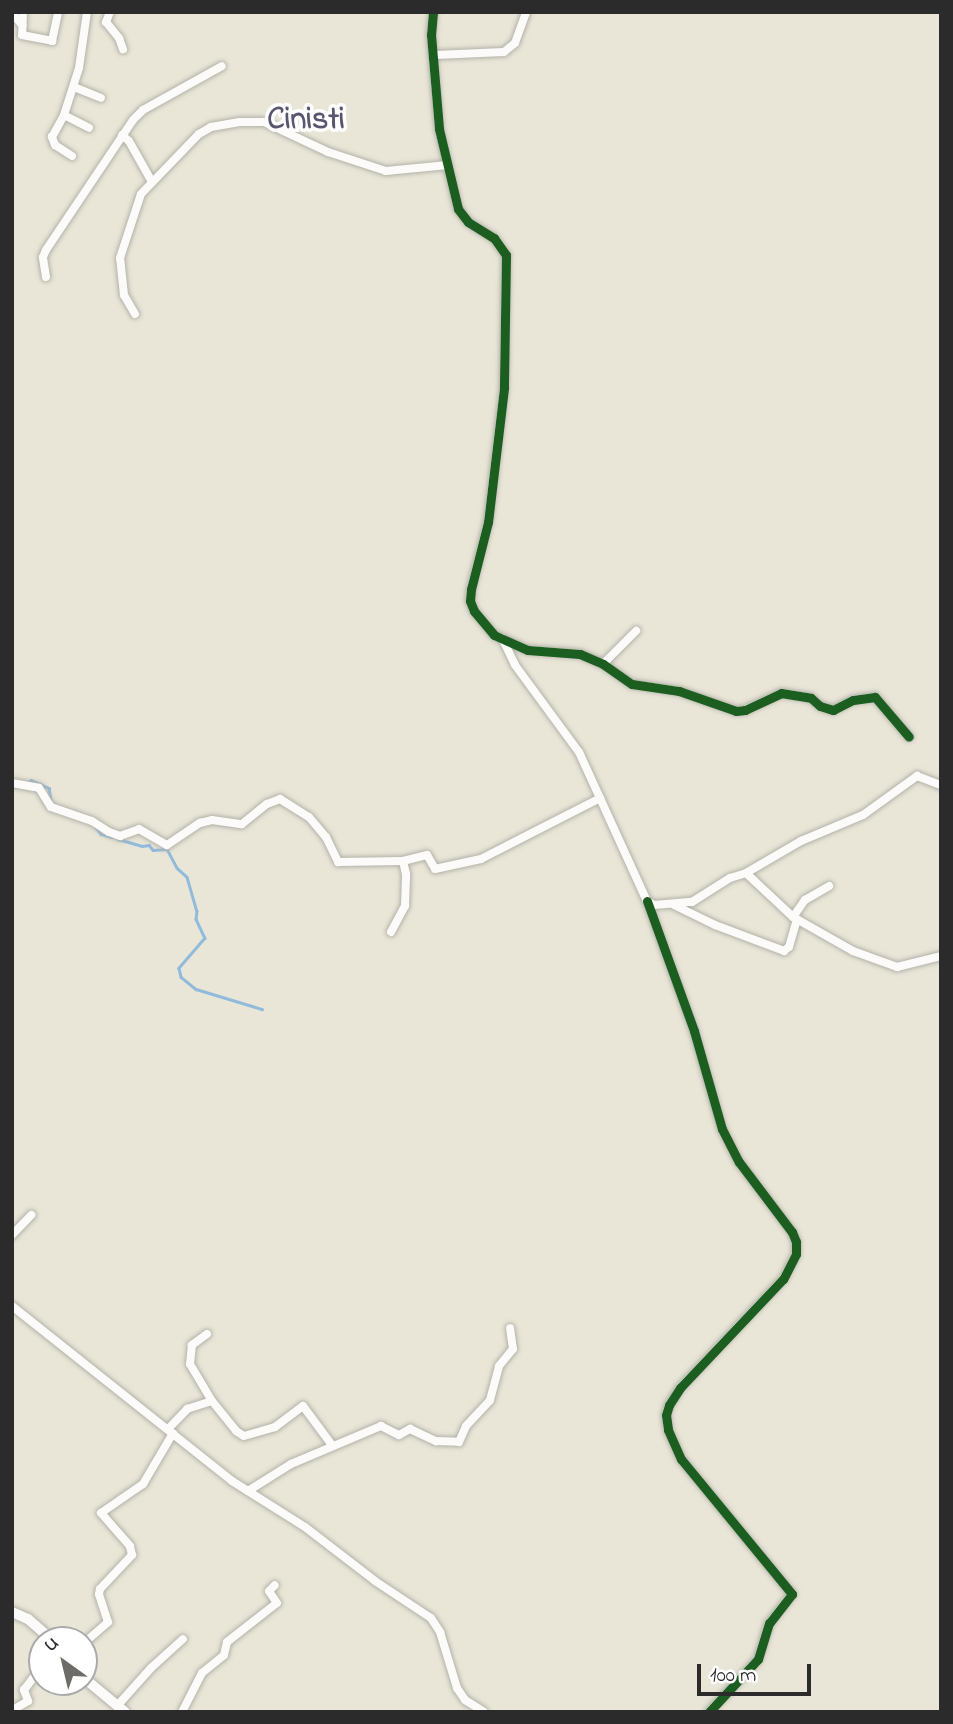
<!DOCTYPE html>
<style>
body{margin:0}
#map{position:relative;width:953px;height:1724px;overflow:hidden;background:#e9e6d8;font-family:"Indie Flower",sans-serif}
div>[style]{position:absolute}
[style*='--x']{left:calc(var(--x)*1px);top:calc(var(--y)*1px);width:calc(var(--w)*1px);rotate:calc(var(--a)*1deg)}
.stream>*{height:2.5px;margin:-1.25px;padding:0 1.25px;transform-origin:1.25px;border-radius:1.25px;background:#91badb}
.roads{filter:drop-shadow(0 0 2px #b4b2a9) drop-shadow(0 0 2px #b4b2a9)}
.minor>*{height:8px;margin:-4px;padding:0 4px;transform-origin:4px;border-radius:4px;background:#fcfbf9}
.tertiary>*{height:10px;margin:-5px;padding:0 5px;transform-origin:5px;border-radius:5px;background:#fcfbf9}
.cycleway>*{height:9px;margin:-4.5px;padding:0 4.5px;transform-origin:4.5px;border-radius:4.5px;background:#1b5e20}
span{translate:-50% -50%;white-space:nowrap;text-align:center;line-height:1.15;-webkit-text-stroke:7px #fff;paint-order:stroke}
.quarter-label{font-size:32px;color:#58556e;font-weight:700}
.frame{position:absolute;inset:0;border:14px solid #2b2b2b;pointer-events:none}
.north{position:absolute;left:28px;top:1626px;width:70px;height:70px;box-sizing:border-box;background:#fff;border:2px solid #aaa;border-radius:50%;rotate:326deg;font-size:19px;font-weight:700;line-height:28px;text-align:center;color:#2b2b2b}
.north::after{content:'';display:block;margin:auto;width:24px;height:32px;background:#6e6c68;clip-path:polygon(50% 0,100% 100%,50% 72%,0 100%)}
.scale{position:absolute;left:697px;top:1664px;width:114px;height:32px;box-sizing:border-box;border:4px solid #2b2b2b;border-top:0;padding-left:9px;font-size:21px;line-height:24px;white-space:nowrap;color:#2b2b2b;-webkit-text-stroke:5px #fff;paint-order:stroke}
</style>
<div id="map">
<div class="stream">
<i style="--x:26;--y:784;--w:6;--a:-39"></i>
<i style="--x:31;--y:780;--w:20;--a:24"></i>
<i style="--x:49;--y:788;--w:13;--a:81"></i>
<i style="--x:95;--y:826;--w:10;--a:53"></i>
<i style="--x:101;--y:834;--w:11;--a:15"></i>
<i style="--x:118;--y:839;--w:25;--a:16"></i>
<i style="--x:142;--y:846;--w:7;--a:-8"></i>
<i style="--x:149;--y:845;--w:6;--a:51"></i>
<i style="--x:153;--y:850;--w:14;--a:-4"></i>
<i style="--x:167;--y:849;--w:21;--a:62"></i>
<i style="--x:177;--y:868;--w:13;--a:42"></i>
<i style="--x:187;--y:877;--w:35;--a:74"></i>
<i style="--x:197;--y:911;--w:8;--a:97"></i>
<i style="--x:196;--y:919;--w:21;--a:65"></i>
<i style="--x:205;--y:938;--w:40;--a:131"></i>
<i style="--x:179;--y:968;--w:9;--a:77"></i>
<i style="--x:181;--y:977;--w:19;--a:39"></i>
<i style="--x:196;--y:989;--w:69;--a:16.9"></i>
</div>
<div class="roads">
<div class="minor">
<i style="--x:23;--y:12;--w:23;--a:92"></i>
<i style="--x:22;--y:35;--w:31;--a:11"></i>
<i style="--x:52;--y:41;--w:30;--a:-78"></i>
<i style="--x:110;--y:12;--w:11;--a:112"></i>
<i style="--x:106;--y:22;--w:21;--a:51"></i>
<i style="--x:119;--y:38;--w:12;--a:70"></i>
<i style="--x:433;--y:12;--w:23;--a:95"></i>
<i style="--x:431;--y:35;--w:94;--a:85.1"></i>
<i style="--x:439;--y:129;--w:82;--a:76.6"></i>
<i style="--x:458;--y:209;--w:16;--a:52"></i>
<i style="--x:468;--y:222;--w:31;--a:32"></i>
<i style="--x:494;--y:238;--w:21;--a:55"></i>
<i style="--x:506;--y:255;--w:133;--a:90.9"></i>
<i style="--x:504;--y:388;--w:135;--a:96.8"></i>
<i style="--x:488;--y:522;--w:69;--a:104.2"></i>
<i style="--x:471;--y:589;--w:12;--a:95"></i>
<i style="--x:470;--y:601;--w:11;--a:68"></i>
<i style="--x:474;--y:611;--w:31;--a:50"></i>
<i style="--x:494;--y:635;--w:37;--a:24"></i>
<i style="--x:528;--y:650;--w:52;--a:4.4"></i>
<i style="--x:580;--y:654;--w:25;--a:23"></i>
<i style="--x:603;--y:664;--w:35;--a:35"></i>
<i style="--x:632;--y:684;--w:48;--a:8.5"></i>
<i style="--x:679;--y:691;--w:60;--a:19.3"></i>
<i style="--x:736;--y:711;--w:9;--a:-6"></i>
<i style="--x:745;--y:710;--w:40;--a:-25"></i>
<i style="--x:781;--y:693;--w:30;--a:9"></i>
<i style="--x:811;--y:698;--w:12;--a:42"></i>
<i style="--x:820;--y:706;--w:14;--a:17"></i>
<i style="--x:833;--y:710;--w:22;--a:-27"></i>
<i style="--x:853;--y:700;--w:22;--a:-8"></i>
<i style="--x:875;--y:697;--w:52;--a:49.6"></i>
<i style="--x:12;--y:13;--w:16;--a:50"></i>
<i style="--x:435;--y:55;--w:69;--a:-2.5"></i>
<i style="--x:504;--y:52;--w:14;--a:-39"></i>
<i style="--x:515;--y:43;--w:33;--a:-70"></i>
<i style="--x:74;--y:87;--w:29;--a:22"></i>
<i style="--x:64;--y:115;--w:28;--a:27"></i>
<i style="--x:122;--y:135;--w:9;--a:41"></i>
<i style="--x:129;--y:141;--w:47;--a:60.7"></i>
<i style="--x:72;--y:156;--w:20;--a:-147"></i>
<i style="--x:55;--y:145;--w:9;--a:-111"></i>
<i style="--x:52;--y:137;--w:25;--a:-61"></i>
<i style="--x:64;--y:115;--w:49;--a:-72.3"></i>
<i style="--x:79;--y:68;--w:57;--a:-81.9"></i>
<i style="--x:46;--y:277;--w:20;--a:-99"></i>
<i style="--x:43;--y:257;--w:8;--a:-67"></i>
<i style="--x:46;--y:250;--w:156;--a:-56.2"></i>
<i style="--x:133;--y:120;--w:14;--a:-45"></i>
<i style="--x:143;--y:110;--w:90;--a:-29.1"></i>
<i style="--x:135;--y:314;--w:22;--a:-120"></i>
<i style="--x:124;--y:295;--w:37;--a:-96"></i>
<i style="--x:120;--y:258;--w:67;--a:-71.8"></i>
<i style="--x:141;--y:194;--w:83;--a:-46"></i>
<i style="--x:199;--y:134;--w:14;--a:-30"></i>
<i style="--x:211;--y:127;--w:29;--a:-10"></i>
<i style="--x:240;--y:122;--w:24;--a:0"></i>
<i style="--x:264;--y:122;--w:71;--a:25.1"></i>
<i style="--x:328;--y:152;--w:61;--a:18.1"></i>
<i style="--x:386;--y:171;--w:62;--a:-5.5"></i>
<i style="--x:502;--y:638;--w:30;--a:64"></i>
<i style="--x:515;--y:665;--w:108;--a:53.7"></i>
<i style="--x:579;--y:752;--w:164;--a:65.5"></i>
<i style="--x:647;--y:901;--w:8;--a:30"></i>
<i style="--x:654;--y:905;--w:38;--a:-5"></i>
<i style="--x:692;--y:902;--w:45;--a:-32.3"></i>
<i style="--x:730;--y:878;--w:17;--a:-17"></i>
<i style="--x:746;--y:873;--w:64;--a:43.1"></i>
<i style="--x:793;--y:917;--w:69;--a:29.5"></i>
<i style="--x:853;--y:951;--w:47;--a:20"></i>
<i style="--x:897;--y:967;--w:45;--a:-14"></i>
<i style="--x:603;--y:664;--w:47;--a:-45"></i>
<i style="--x:12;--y:783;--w:27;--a:10"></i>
<i style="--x:39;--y:788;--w:22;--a:58"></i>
<i style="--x:51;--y:807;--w:43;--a:18.9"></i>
<i style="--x:92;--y:821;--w:20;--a:33"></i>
<i style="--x:109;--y:832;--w:12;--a:20"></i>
<i style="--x:120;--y:836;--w:20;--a:-20"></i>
<i style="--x:139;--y:829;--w:32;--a:30"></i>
<i style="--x:167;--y:845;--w:40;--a:-34"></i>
<i style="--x:200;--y:823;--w:12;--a:-14"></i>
<i style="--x:212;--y:820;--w:30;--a:8"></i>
<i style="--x:242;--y:824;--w:32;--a:-39"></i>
<i style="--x:267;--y:804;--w:14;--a:-21"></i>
<i style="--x:280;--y:799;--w:34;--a:32"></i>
<i style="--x:309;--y:817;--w:26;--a:50"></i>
<i style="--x:326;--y:837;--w:28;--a:64"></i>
<i style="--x:338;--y:862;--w:65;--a:-0.9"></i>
<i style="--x:403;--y:861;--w:25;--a:-14"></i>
<i style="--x:427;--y:855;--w:16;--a:60"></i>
<i style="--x:435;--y:869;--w:47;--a:-12.3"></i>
<i style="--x:481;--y:859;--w:134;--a:-27.1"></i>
<i style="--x:746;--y:873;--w:64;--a:-30.2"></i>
<i style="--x:801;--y:841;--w:67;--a:-22.8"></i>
<i style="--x:863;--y:815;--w:67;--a:-35.8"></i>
<i style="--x:917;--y:776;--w:26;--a:21"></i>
<i style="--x:647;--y:901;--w:138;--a:70.1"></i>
<i style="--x:694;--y:1031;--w:102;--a:74.1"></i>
<i style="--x:722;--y:1129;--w:37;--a:63"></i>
<i style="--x:739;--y:1162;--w:88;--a:52.9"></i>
<i style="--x:792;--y:1232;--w:11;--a:68"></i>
<i style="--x:796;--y:1242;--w:12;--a:90"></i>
<i style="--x:796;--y:1254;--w:28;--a:117"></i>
<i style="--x:783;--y:1279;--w:150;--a:133.4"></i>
<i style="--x:680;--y:1388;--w:20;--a:123"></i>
<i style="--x:669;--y:1405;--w:10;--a:107"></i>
<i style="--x:666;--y:1415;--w:15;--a:82"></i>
<i style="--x:668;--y:1430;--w:32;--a:66"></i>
<i style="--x:681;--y:1459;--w:175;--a:50.6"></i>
<i style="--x:792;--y:1594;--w:37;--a:128"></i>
<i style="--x:769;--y:1623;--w:38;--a:107"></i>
<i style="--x:758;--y:1659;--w:72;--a:132.8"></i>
<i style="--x:674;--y:905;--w:46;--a:26"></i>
<i style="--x:715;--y:925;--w:74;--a:20.6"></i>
<i style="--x:784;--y:951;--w:6;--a:-39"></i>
<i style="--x:789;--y:947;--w:29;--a:-74"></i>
<i style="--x:793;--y:917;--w:21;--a:-55"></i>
<i style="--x:805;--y:900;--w:28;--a:-30"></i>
<i style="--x:391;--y:932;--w:30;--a:-62"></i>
<i style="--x:405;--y:906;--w:32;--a:-88"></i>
<i style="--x:406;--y:874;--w:13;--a:-103"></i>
<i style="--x:12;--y:1235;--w:28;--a:-46"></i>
<i style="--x:12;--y:1306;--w:281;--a:38.5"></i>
<i style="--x:232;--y:1481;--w:86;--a:32.2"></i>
<i style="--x:305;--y:1527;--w:88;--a:37.6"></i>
<i style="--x:375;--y:1581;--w:67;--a:33.5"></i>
<i style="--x:431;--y:1618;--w:17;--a:57"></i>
<i style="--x:440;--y:1632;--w:59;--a:73.1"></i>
<i style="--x:457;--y:1688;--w:14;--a:56"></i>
<i style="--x:465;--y:1700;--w:22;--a:32"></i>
<i style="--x:207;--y:1334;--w:19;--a:144"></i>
<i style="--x:192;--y:1345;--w:19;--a:96"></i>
<i style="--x:190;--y:1364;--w:43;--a:59.3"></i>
<i style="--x:168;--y:1429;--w:28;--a:-46"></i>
<i style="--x:187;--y:1409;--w:26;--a:-18"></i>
<i style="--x:212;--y:1401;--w:38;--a:51"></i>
<i style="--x:236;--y:1431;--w:9;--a:32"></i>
<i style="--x:244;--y:1436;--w:32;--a:-16"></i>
<i style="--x:275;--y:1427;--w:35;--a:-37"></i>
<i style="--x:303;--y:1406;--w:49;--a:53.4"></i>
<i style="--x:248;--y:1491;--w:51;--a:-32.1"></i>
<i style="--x:291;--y:1464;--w:98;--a:-22.9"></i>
<i style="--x:381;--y:1426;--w:20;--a:27"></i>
<i style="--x:399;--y:1435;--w:13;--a:-29"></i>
<i style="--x:410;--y:1429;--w:29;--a:25"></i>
<i style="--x:436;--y:1441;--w:23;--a:2"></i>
<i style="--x:459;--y:1442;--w:17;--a:-66"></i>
<i style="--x:466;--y:1426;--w:35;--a:-47"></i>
<i style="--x:490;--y:1400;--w:35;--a:-75"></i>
<i style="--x:499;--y:1366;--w:22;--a:-51"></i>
<i style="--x:513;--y:1349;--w:21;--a:-98"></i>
<i style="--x:84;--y:1643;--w:32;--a:-41"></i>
<i style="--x:108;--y:1622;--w:29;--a:-108"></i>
<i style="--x:99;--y:1594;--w:5;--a:-79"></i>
<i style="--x:100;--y:1589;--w:47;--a:-46.7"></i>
<i style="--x:132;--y:1555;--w:9;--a:-103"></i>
<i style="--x:130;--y:1546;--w:44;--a:-131.3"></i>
<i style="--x:101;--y:1513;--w:51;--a:-34.6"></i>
<i style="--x:143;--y:1484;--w:59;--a:-59.5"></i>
<i style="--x:117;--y:1706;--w:51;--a:-48.2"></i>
<i style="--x:151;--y:1668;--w:43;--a:-42.2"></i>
<i style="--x:16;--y:1708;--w:14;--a:-30"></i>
<i style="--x:28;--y:1701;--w:12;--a:-110"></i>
<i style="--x:24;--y:1690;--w:30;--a:-53"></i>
<i style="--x:182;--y:1712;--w:44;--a:-62.9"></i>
<i style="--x:202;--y:1673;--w:28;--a:-39"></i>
<i style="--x:224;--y:1655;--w:13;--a:-77"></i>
<i style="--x:227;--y:1642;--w:63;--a:-38"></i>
<i style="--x:277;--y:1603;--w:14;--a:-124"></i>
<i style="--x:269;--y:1591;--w:8;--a:-45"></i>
</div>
<div class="tertiary">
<i style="--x:12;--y:1612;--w:17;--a:24"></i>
<i style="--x:28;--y:1619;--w:32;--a:41"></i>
<i style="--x:84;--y:1678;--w:53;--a:39.7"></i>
</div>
</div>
<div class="cycleway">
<i style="--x:433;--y:12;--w:23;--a:95"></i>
<i style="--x:431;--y:35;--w:94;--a:85.1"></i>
<i style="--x:439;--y:129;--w:82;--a:76.6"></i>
<i style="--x:458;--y:209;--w:16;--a:52"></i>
<i style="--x:468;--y:222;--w:31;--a:32"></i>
<i style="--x:494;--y:238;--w:21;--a:55"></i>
<i style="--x:506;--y:255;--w:133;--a:90.9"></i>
<i style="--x:504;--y:388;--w:135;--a:96.8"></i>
<i style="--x:488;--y:522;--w:69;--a:104.2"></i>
<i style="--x:471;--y:589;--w:12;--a:95"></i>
<i style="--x:470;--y:601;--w:11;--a:68"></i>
<i style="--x:474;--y:611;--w:31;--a:50"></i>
<i style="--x:494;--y:635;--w:37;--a:24"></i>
<i style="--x:528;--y:650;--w:52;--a:4.4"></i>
<i style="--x:580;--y:654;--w:25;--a:23"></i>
<i style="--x:603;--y:664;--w:35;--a:35"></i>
<i style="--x:632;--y:684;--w:48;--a:8.5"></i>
<i style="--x:679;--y:691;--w:60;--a:19.3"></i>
<i style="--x:736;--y:711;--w:9;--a:-6"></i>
<i style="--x:745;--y:710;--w:40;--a:-25"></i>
<i style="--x:781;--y:693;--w:30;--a:9"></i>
<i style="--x:811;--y:698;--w:12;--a:42"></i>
<i style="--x:820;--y:706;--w:14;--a:17"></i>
<i style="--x:833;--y:710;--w:22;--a:-27"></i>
<i style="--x:853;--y:700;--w:22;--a:-8"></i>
<i style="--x:875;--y:697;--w:52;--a:49.6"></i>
<i style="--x:647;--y:901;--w:138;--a:70.1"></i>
<i style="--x:694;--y:1031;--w:102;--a:74.1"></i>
<i style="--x:722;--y:1129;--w:37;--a:63"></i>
<i style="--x:739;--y:1162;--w:88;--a:52.9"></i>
<i style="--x:792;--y:1232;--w:11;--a:68"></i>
<i style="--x:796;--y:1242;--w:12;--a:90"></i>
<i style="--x:796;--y:1254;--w:28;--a:117"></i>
<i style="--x:783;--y:1279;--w:150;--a:133.4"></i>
<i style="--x:680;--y:1388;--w:20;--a:123"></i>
<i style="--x:669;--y:1405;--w:10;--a:107"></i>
<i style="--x:666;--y:1415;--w:15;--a:82"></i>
<i style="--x:668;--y:1430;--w:32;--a:66"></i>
<i style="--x:681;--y:1459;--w:175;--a:50.6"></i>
<i style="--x:792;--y:1594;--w:37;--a:128"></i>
<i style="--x:769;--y:1623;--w:38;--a:107"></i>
<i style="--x:758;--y:1659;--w:72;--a:132.8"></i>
</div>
<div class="quarter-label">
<span style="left:306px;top:121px">Cinisti</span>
</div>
<div class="frame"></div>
<div class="north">U</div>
<div class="scale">100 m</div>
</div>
